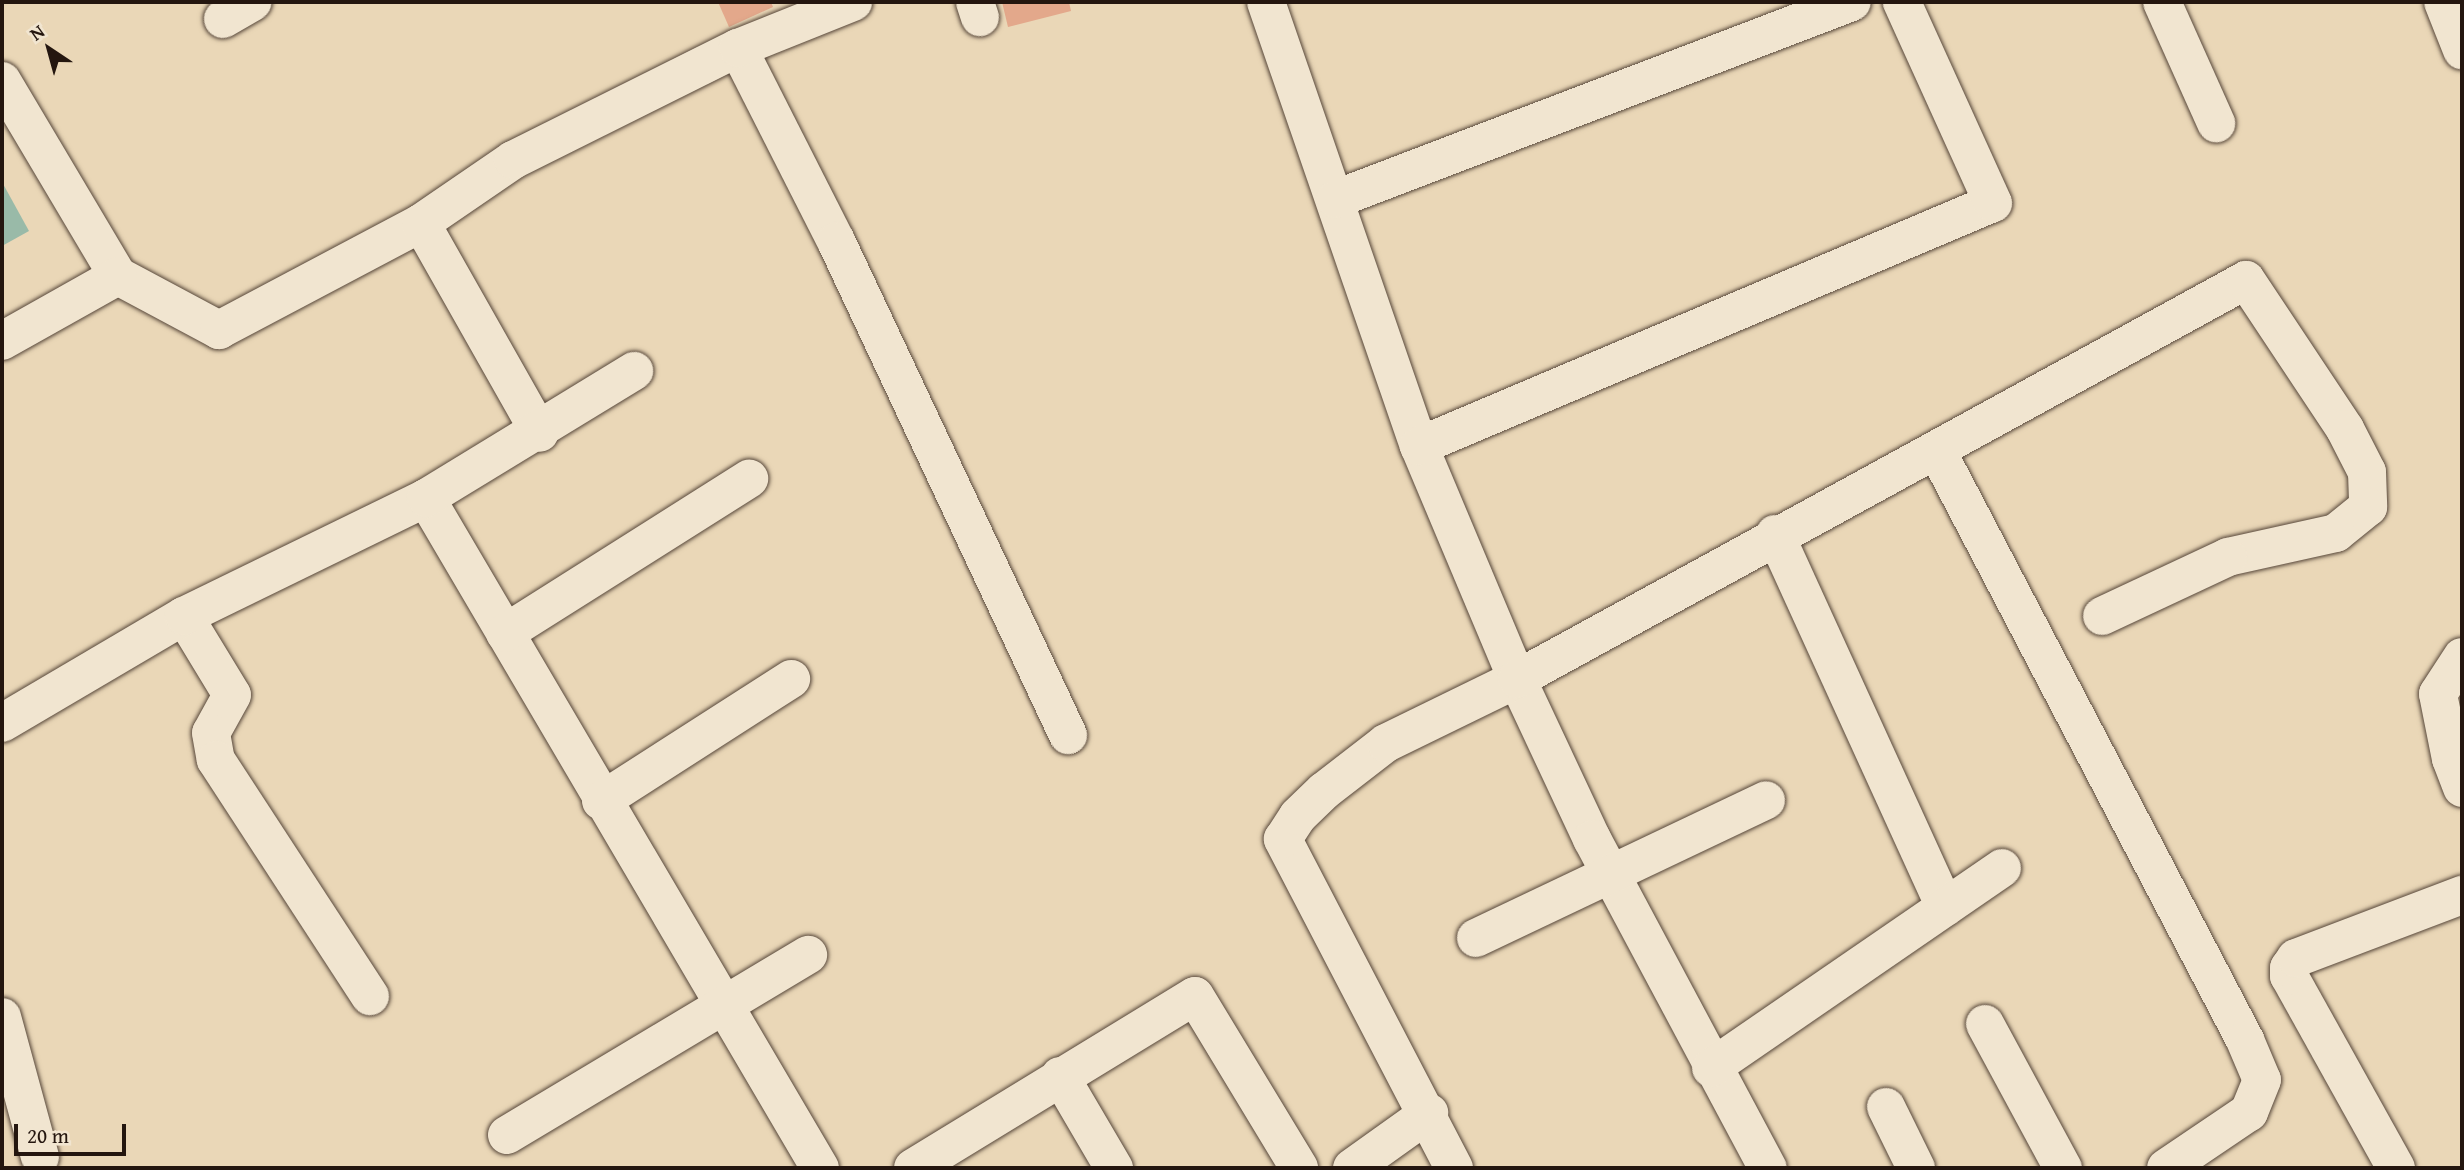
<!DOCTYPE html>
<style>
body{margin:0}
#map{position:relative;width:2464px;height:1170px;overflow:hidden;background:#ead7b7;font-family:"Gentium Book Plus",serif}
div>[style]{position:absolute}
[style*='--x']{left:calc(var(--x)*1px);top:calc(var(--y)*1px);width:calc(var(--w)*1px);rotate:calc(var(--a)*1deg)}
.water>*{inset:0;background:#99baa8}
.building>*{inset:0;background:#e3a88b}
.roads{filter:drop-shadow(0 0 2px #564639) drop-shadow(0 0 2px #564639)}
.minor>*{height:38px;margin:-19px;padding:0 19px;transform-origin:19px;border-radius:19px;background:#f1e5d0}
span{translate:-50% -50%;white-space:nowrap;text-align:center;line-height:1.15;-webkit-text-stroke:5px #f1e5d0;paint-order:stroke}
.frame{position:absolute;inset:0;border:4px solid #24160f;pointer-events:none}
.north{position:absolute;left:14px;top:14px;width:70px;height:70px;-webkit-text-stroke:5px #f1e5d0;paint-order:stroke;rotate:324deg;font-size:19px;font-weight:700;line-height:28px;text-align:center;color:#24160f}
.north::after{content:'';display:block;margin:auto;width:24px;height:32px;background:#24160f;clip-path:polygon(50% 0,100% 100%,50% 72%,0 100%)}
.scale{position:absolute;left:14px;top:1124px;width:112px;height:32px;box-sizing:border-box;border:4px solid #24160f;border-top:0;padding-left:9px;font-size:21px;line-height:24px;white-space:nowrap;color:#24160f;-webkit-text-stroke:5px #f1e5d0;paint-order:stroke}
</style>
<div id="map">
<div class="water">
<i style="clip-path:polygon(2px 182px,29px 231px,2px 246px)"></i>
</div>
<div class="building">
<i style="clip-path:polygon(718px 2px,771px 2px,773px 7px,729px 27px)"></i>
<i style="clip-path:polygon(1002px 2px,1069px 2px,1071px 11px,1008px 27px)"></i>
</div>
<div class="roads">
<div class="minor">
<i style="--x:975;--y:2;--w:16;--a:72"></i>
<i style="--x:1266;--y:2;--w:470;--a:71"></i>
<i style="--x:1419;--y:446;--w:253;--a:67.2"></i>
<i style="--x:1517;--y:679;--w:177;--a:64.9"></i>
<i style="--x:1592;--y:839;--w:373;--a:61.9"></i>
<i style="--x:2162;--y:2;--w:133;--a:65.9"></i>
<i style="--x:2443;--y:2;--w:52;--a:68.4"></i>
<i style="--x:223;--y:19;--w:34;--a:-30"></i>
<i style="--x:738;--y:48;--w:216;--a:63.1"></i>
<i style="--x:836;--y:241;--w:546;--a:64.84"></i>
<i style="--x:2;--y:81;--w:227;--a:59.3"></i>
<i style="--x:118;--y:276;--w:115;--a:28.1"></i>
<i style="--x:219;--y:330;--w:229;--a:-27.9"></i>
<i style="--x:421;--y:223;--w:112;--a:-34.4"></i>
<i style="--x:513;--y:160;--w:251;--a:-26.5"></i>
<i style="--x:738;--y:48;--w:124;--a:-21.8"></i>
<i style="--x:1336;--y:199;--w:552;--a:-20.9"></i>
<i style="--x:421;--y:223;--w:241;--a:60.5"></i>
<i style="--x:2;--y:341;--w:133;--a:-29.3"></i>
<i style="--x:1419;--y:446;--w:623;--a:-22.95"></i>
<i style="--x:1993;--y:203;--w:221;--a:-114.4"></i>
<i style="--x:1937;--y:451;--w:665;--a:62.39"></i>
<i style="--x:2245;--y:1040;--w:43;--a:67"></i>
<i style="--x:2262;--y:1080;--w:35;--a:112"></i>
<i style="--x:2249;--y:1112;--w:100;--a:146"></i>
<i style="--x:426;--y:498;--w:777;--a:59.54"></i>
<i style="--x:1775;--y:534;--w:410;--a:65.5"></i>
<i style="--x:184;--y:616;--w:92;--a:58.7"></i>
<i style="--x:232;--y:695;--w:43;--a:118.9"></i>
<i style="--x:211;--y:733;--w:27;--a:80"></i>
<i style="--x:216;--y:760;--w:282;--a:56.9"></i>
<i style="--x:505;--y:633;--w:289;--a:-32.3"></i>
<i style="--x:2462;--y:657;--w:44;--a:123"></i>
<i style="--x:2438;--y:694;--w:66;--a:78.7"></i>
<i style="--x:2451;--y:759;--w:31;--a:69"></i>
<i style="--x:2;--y:723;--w:211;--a:-30.5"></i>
<i style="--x:184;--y:616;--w:269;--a:-26"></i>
<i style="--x:426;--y:498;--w:244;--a:-31.4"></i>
<i style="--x:601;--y:801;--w:226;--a:-32.7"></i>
<i style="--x:1476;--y:938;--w:321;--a:-25.4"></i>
<i style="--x:2;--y:1017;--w:145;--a:74.8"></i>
<i style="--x:1985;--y:1024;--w:164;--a:61.6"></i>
<i style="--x:1711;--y:1068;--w:353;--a:-34.5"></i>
<i style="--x:1060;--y:1076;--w:107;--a:59.6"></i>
<i style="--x:1886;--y:1107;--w:68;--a:63.8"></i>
<i style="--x:507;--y:1135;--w:351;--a:-30.9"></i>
<i style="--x:913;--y:1168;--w:330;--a:-31.4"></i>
<i style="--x:1195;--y:996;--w:201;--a:58.8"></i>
<i style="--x:1352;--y:1168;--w:95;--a:-35.5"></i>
<i style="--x:1454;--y:1168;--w:371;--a:-117.5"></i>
<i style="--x:1283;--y:839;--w:27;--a:-57"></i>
<i style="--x:1298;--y:816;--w:36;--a:-44"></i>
<i style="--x:1324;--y:791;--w:78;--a:-37.7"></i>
<i style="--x:1386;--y:743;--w:146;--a:-26"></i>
<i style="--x:1517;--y:679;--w:831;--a:-28.69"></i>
<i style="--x:2246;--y:280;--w:179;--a:56.4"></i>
<i style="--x:2345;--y:429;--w:48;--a:62.9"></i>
<i style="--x:2367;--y:472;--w:35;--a:88"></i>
<i style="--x:2368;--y:507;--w:41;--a:140.9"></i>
<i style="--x:2336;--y:533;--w:111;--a:167.5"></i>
<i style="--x:2228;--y:557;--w:139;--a:154.9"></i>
<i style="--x:2396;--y:1168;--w:220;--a:-119.1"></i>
<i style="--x:2289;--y:976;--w:8;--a:-90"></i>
<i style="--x:2289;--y:968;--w:12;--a:-55"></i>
<i style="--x:2296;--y:958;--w:178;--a:-20.8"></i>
</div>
</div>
<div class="frame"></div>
<div class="north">N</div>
<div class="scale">20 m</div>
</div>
